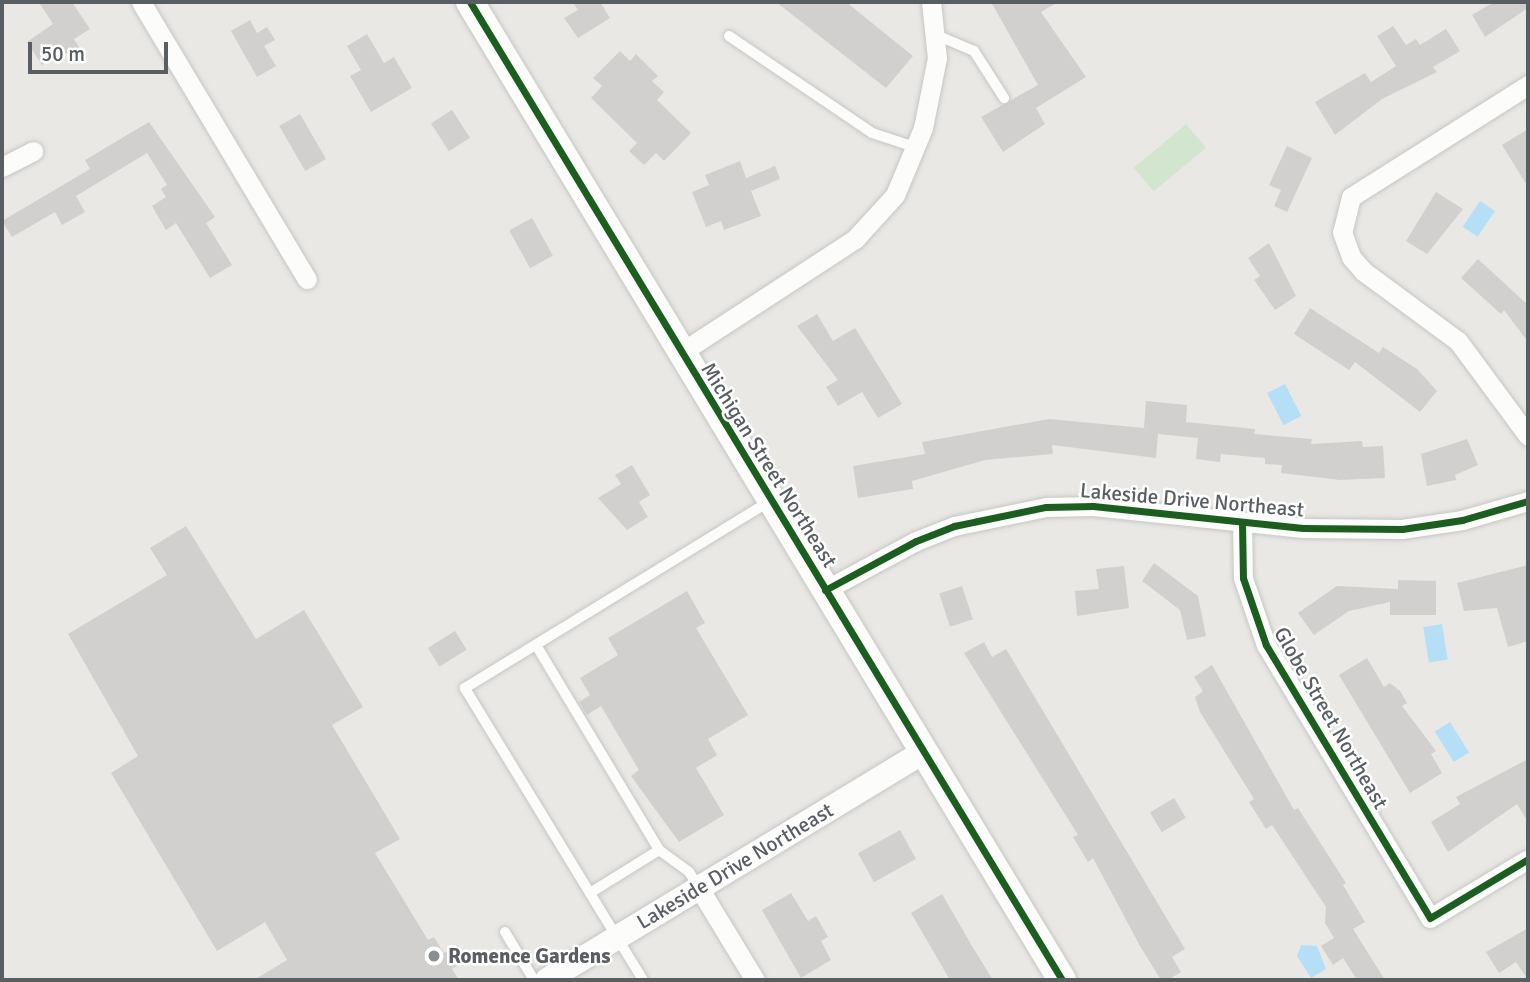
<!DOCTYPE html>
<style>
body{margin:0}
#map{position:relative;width:1530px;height:982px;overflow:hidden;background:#e9e8e4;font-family:Signika,sans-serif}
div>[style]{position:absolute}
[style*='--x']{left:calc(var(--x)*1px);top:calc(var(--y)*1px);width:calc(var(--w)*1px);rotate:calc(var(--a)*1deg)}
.green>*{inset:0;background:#d2e6cf;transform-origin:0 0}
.water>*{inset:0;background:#b5dff6;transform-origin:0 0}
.building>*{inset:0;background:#d1d0ce;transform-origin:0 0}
.roads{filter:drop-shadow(0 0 2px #c6c6c6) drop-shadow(0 0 2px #c6c6c6)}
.service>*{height:10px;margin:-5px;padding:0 5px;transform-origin:5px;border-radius:5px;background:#fcfcfb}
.minor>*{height:19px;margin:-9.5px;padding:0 9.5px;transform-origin:9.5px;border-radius:9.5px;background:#fcfcfb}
.tertiary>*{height:24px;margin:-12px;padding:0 12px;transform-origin:12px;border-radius:12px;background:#fcfcfb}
.secondary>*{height:28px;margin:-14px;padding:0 14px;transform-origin:14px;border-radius:14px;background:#fcfcfb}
.cycleway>*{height:7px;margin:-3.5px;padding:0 3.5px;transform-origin:3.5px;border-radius:3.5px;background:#1b5e20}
.dots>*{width:19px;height:19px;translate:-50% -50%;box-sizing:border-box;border:4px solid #fff;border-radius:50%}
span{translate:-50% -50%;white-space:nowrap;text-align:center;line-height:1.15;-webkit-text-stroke:5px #fff;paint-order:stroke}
.street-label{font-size:21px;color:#595e62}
.poi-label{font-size:21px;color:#595e62;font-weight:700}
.left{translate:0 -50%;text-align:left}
.frame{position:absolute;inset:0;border:4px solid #595e62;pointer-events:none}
.scale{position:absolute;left:28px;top:42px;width:140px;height:32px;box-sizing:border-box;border:4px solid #595e62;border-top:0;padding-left:9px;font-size:21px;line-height:24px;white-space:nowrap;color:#595e62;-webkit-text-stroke:5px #fff;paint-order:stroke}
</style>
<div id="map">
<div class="green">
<i style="left:1186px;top:124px;width:31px;height:68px;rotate:50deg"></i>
</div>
<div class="water">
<i style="left:1480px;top:201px;width:18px;height:31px;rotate:34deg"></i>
<i style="left:1285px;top:384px;width:36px;height:20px;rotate:63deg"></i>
<i style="left:1442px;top:624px;width:36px;height:19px;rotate:81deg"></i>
<i style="left:1450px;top:722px;width:36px;height:18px;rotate:58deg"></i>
<i style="clip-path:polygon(1301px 945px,1317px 946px,1326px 969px,1311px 978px,1297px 956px)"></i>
</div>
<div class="building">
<i style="clip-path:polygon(39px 2px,72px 2px,90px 29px,74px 39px,79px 47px,42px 65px,27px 42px,53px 24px)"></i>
<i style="clip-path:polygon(573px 2px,600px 2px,610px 18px,578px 38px,564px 18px,578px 10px)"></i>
<i style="clip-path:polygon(776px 2px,846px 2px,913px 56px,886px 88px)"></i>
<i style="clip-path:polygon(991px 2px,1058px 2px,1041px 12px,1086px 77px,1036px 108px,1045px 124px,1003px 152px,981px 117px,1038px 85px)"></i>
<i style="clip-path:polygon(1494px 2px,1528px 2px,1528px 8px,1485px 37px,1472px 15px)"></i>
<i style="clip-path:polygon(250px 20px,257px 33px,267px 27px,275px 40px,264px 46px,276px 66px,257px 77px,231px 31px)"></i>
<i style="clip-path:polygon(1393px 26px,1406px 45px,1416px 39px,1420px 45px,1446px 29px,1460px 51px,1433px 67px,1437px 72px,1382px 99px,1335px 135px,1315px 102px,1365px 73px,1371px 82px,1396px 66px,1377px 36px)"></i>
<i style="clip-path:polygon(367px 34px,384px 63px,394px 57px,412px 88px,371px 112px,350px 76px,361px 70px,347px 46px)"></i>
<i style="clip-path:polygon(620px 51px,630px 61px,636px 54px,658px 76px,652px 81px,664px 92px,657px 100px,691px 133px,664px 161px,656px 153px,644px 165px,629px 151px,637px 143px,591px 98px,602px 86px,593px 78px)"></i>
<i style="left:452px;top:110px;width:33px;height:25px;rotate:57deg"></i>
<i style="left:300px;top:114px;width:52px;height:24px;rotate:60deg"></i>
<i style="clip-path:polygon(149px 122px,215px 217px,206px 223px,232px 265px,210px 278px,176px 223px,166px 230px,152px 206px,166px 197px,161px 189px,167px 185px,147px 153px,76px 196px,85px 212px,62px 225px,55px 212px,12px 237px,2px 221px,90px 169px,85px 160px)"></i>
<i style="clip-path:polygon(1528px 129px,1528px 187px,1502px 145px)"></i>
<i style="clip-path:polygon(1287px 146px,1312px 158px,1287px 212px,1274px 206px,1281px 190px,1269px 185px)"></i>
<i style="clip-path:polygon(740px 161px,746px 178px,775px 166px,780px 179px,751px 191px,761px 216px,724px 230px,721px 221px,706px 227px,692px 192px,709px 185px,705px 175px)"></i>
<i style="clip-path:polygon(1436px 192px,1463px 209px,1427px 254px,1406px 241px)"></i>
<i style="left:532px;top:218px;width:43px;height:26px;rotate:61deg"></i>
<i style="clip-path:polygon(1269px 243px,1296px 296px,1275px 310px,1254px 280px,1260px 276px,1248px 258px)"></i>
<i style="clip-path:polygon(1478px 259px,1528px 305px,1528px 342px,1504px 310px,1501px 314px,1461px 278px)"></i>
<i style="clip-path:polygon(1310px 308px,1379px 353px,1383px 347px,1417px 369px,1437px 391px,1420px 412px,1355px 362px,1349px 370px,1294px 334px)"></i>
<i style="clip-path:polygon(817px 314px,833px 341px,855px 328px,902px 404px,878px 418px,862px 392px,838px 406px,826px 387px,838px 380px,797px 326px)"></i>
<i style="clip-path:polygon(1146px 401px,1187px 405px,1186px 422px,1255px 429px,1254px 434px,1312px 439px,1311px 444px,1362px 441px,1363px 447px,1383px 446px,1385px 478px,1340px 480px,1281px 473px,1282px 465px,1265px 464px,1265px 458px,1221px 454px,1220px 462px,1196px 459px,1198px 438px,1158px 434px,1156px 458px,1052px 445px,1053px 454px,985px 460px,912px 481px,913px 489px,858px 498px,853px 466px,925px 454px,922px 442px,1049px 419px,1144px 428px)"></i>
<i style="clip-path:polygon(1467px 439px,1478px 465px,1455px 475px,1456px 480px,1427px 486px,1421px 454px)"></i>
<i style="clip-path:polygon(632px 465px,650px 495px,639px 502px,648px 517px,627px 530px,598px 498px,621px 484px,615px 475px)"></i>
<i style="clip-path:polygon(186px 526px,256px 639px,304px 610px,363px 707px,332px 725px,400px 839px,375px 853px,428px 940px,434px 937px,444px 953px,458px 945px,468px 959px,452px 969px,459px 980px,254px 980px,287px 960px,265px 922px,217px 951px,111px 773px,138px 756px,68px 634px,167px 575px,150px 548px)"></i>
<i style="clip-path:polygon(1154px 563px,1198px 596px,1206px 636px,1187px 640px,1180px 610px,1142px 581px)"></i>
<i style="clip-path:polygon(1528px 565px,1528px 641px,1508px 647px,1497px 608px,1464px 611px,1457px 583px)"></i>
<i style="clip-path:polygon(1124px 566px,1129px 608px,1077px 616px,1075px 591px,1099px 589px,1096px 569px)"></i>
<i style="clip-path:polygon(1398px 580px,1436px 581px,1436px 615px,1390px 615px,1390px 602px,1349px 611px,1314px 635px,1298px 613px,1337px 586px,1398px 589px)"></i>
<i style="left:962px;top:586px;width:35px;height:24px;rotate:72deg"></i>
<i style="clip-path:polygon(687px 591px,705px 623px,696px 628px,748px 715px,708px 739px,717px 755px,696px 768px,724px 815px,679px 842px,631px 776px,639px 770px,601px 706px,587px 715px,579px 702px,590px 695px,580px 678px,618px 655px,608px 638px)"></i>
<i style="left:455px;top:631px;width:22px;height:32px;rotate:58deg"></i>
<i style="clip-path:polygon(984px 642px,992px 657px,1006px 649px,1185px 949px,1172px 957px,1181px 972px,1168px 980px,1161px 980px,1140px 946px,1093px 858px,1088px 862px,1073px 837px,1078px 835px,964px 653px)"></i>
<i style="clip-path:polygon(1367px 658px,1384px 687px,1390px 683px,1400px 691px,1407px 703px,1402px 706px,1436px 751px,1431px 754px,1442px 773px,1410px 793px,1339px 675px)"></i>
<i style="clip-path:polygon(1212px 665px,1294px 810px,1298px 808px,1346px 883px,1343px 885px,1365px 922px,1353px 929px,1385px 980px,1357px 980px,1343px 958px,1333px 965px,1321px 946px,1334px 938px,1325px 923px,1326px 907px,1272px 825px,1266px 829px,1249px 802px,1254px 799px,1200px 712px,1195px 697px,1203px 691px,1194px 677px)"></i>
<i style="clip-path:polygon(1528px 759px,1528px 822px,1517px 804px,1448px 852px,1431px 822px,1460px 804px,1456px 797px)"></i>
<i style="left:1174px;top:798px;width:23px;height:28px;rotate:59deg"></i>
<i style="left:900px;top:830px;width:33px;height:48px;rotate:61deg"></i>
<i style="clip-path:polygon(791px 893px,808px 921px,816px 916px,828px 937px,821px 941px,831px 960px,801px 978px,762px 910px)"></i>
<i style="clip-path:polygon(942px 894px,972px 946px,993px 980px,950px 980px,911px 913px)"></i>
<i style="clip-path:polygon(1528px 928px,1528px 980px,1516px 962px,1499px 973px,1486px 952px)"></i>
</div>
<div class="roads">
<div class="service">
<i style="--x:934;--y:34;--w:43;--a:23"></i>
<i style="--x:974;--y:51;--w:56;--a:57.4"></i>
<i style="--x:729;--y:36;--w:173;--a:34.1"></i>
<i style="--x:872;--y:133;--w:45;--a:18"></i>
<i style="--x:536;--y:645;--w:239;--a:59"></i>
<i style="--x:659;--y:850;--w:37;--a:36"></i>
<i style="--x:689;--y:872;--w:17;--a:57"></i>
<i style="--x:590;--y:893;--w:81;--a:-31.9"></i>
<i style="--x:505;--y:932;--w:56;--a:58.9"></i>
<i style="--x:643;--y:980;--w:342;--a:-121.4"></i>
<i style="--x:465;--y:688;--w:358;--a:-31.5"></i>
</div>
<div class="minor">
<i style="--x:141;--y:2;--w:323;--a:59.1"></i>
<i style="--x:1528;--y:85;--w:209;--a:147.7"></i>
<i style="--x:1351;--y:197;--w:36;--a:104"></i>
<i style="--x:1342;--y:232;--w:27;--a:70"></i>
<i style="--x:1351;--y:257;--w:18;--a:49"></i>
<i style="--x:1363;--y:271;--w:118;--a:36.4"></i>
<i style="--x:1458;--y:341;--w:118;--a:53.6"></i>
<i style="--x:2;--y:167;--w:35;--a:-27"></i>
<i style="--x:680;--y:353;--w:209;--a:-33.1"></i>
<i style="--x:855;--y:239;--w:59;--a:-47.7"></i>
<i style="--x:895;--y:195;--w:73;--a:-67.3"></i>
<i style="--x:923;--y:128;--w:71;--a:-78.7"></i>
<i style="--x:937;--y:58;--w:56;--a:-96.1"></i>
<i style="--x:1242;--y:522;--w:56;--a:89"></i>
<i style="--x:1243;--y:578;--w:71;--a:71.1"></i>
<i style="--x:1266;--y:645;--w:318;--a:59"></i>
<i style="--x:1430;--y:918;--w:114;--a:-31"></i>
<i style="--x:825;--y:590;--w:103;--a:-28.3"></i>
<i style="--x:916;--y:541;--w:41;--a:-21.5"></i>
<i style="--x:954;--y:526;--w:94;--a:-11.7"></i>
<i style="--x:1046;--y:507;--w:47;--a:-1.2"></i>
<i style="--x:1093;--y:506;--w:211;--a:6"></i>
<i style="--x:1303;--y:528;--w:99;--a:0.6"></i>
<i style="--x:1402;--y:529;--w:61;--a:-8.5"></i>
<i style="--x:1462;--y:520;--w:69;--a:-16.1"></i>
<i style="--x:699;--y:888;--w:108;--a:58.7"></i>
</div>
<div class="tertiary">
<i style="--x:547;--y:980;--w:440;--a:-31.2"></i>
</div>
<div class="secondary">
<i style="--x:470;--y:2;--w:1143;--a:58.81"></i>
</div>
</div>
<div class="cycleway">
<i style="--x:470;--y:2;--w:1143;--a:58.81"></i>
<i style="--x:1242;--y:522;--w:56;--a:89"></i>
<i style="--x:1243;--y:578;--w:71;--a:71.1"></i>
<i style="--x:1266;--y:645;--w:318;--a:59"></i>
<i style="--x:1430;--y:918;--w:114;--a:-31"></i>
<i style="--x:825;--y:590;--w:103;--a:-28.3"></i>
<i style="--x:916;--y:541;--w:41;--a:-21.5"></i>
<i style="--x:954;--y:526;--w:94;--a:-11.7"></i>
<i style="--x:1046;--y:507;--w:47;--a:-1.2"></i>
<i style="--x:1093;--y:506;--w:211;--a:6"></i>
<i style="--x:1303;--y:528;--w:99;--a:0.6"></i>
<i style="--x:1402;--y:529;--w:61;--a:-8.5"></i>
<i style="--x:1462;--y:520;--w:69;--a:-16.1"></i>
</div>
<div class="dots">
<i style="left:434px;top:956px;background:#8b8e90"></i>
</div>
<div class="street-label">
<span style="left:769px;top:465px;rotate:58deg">Michigan Street Northeast</span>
<span style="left:1192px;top:500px;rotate:5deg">Lakeside Drive Northeast</span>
<span style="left:1331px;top:718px;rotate:60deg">Globe Street Northeast</span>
<span style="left:735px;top:866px;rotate:-31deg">Lakeside Drive Northeast</span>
</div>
<div class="poi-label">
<span class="left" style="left:448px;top:956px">Romence Gardens</span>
</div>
<div class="frame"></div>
<div class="scale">50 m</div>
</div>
